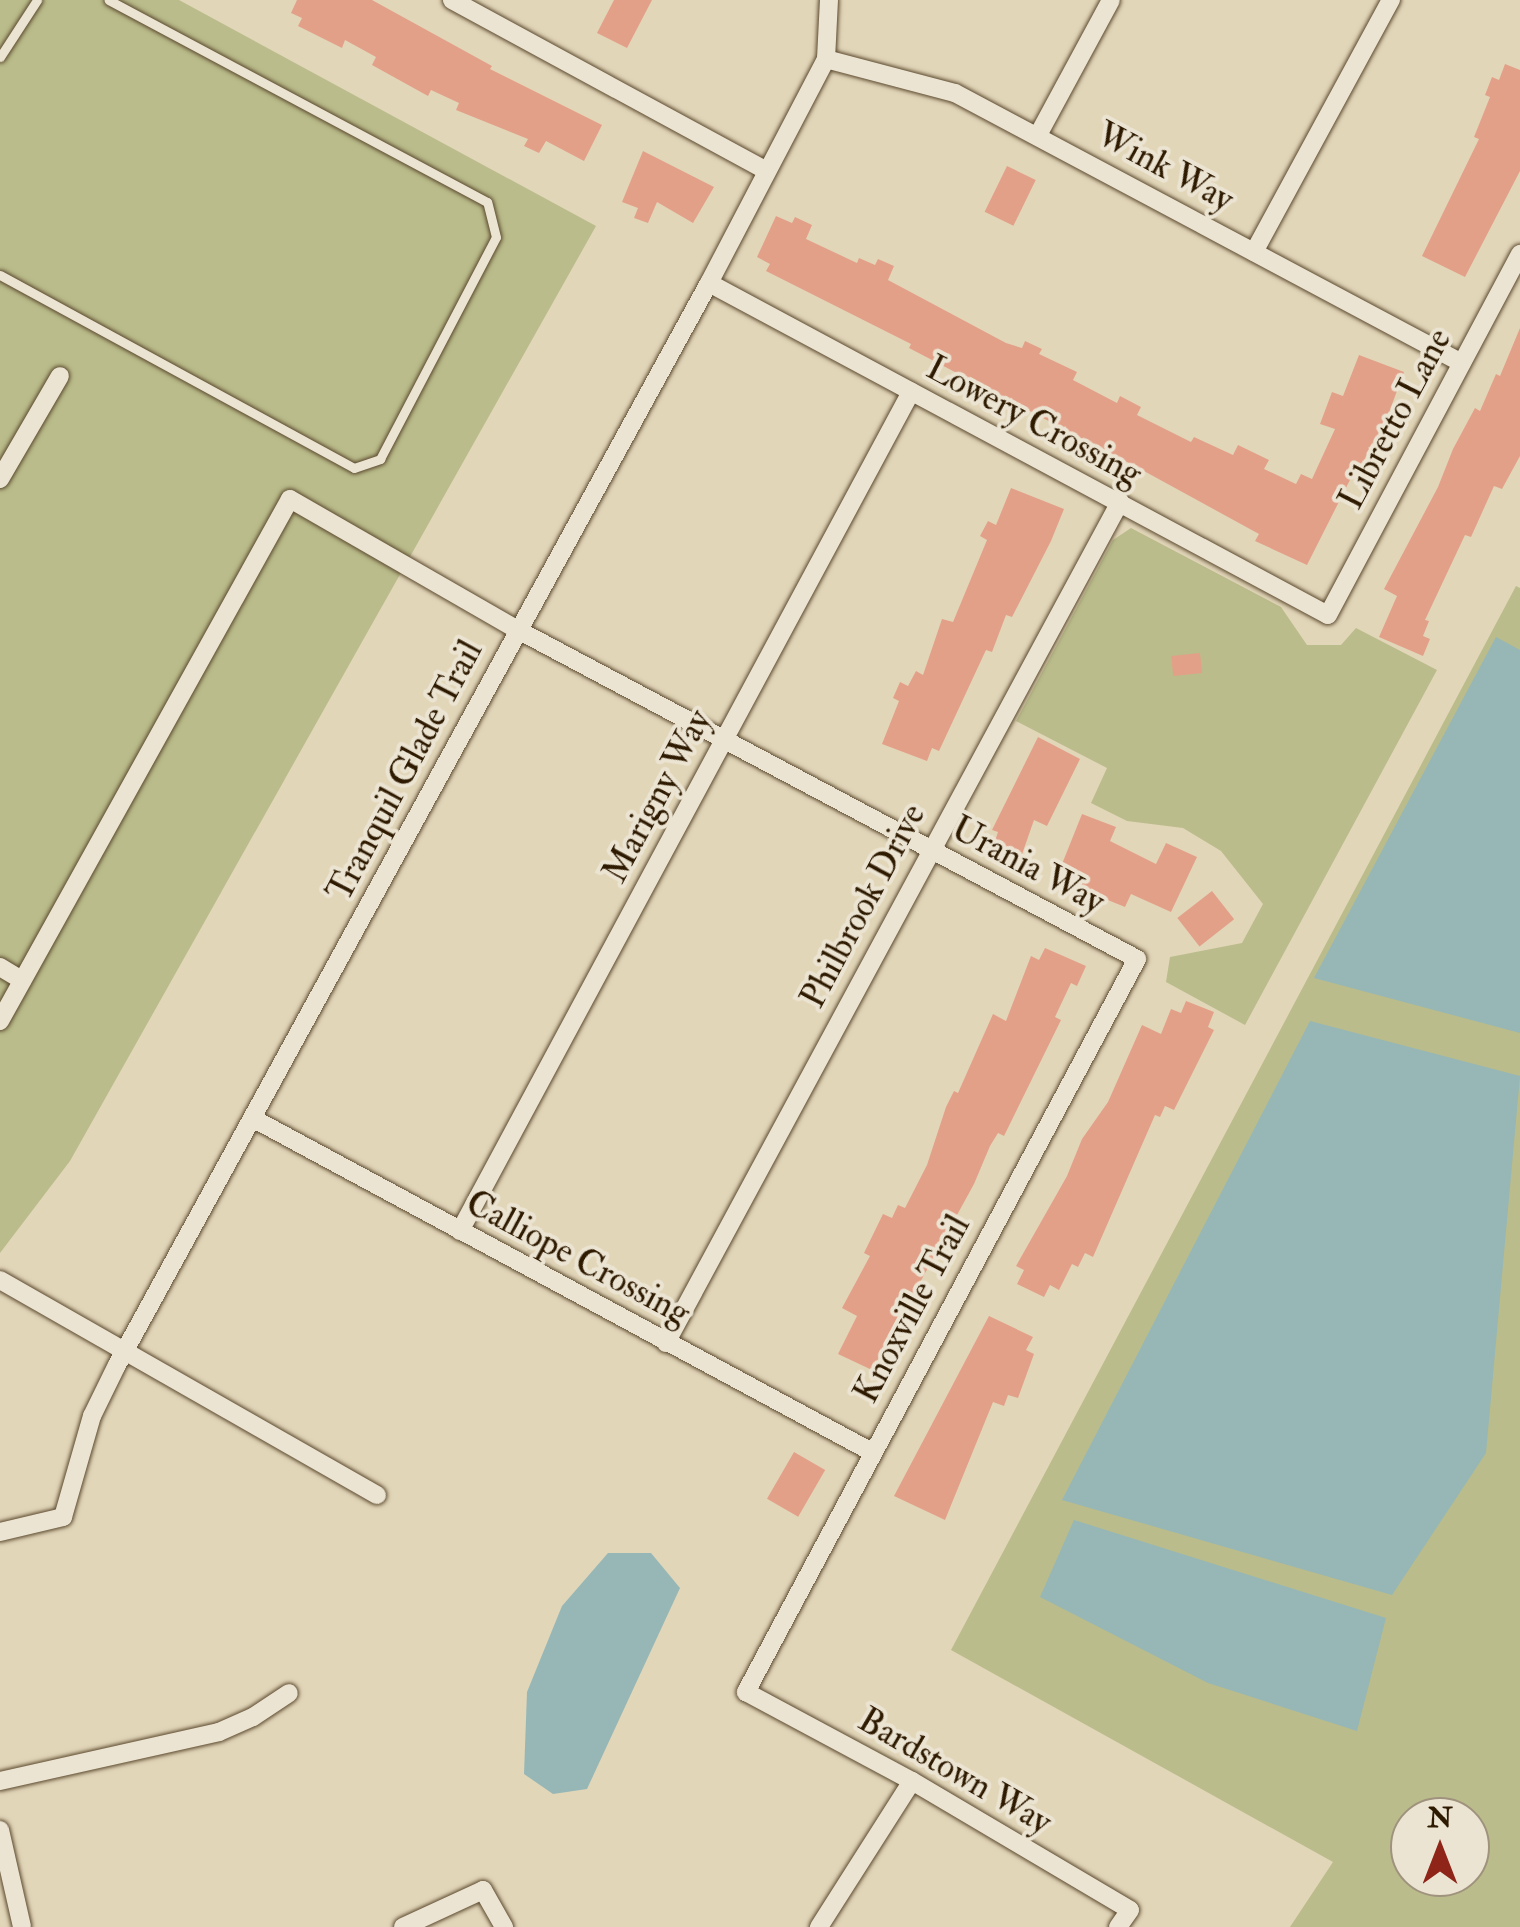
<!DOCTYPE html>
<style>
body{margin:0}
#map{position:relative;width:1520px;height:1927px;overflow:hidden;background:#e2d6b9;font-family:"IM FELL Double Pica",serif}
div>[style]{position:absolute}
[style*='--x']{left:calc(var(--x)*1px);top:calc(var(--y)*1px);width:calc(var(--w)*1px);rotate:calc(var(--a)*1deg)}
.green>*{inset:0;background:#babc8b}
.water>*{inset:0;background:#96b7b6}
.building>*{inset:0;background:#e3a088;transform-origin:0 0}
.roads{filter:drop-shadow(0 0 2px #5b492e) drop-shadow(0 0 2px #5b492e)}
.service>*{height:9px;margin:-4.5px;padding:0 4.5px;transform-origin:4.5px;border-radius:4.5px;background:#ece4d2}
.minor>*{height:18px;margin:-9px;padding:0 9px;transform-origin:9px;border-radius:9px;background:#ece4d2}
span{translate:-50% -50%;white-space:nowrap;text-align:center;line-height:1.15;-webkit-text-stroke:8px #ece4d2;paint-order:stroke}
.street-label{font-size:35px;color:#2e1a00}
.north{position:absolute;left:1390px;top:1797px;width:100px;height:100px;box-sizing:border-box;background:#ece4d2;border:2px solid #a0937e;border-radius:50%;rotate:0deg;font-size:28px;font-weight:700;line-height:40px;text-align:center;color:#2e1a00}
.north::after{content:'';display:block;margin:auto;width:35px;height:45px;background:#8f2418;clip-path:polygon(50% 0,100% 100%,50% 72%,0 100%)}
</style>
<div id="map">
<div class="green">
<i style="clip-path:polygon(0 0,179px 0,596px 226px,70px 1161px,0 1253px)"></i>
<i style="clip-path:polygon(1131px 528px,1281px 607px,1307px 645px,1341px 645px,1356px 628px,1437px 670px,1245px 1025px,1166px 982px,1170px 957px,1242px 943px,1263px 904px,1221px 851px,1183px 828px,1127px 821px,1091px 803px,1107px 768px,1016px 721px,1113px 540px)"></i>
<i style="clip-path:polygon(evenodd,1516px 586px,1520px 588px,1520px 1927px,1290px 1927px,1333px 1862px,951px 1650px,1516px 586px,1410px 1817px,1470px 1817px,1470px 1877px,1410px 1877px,1410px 1817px)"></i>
</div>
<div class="water">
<i style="clip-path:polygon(1496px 637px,1520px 650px,1520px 1033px,1314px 978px)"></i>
<i style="clip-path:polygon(1310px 1021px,1520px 1076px,1486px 1453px,1392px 1595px,1062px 1500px)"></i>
<i style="clip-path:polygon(1074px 1520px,1386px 1618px,1357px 1731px,1208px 1683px,1040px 1597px)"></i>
<i style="clip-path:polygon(608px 1553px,651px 1553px,680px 1588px,587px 1789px,553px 1794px,524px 1774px,527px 1692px,562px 1606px)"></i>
</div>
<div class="building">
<i style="clip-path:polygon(297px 0,372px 0,492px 66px,490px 69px,602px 125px,584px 161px,546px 141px,539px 153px,524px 146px,528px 139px,456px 110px,459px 103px,431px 90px,428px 96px,372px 65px,376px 57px,345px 40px,342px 48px,298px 26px,302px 18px,291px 13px)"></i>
<i style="clip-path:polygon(614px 0,652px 0,627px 48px,597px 33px)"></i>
<i style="clip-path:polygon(1505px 64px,1520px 70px,1520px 171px,1465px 277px,1422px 256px,1479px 139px,1474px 137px,1490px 97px,1485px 95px,1492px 77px,1499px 80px)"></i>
<i style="clip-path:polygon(643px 151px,714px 187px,693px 223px,657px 202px,648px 223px,634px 218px,638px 208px,622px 202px)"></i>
<i style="left:1007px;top:166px;width:32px;height:51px;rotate:26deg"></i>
<i style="clip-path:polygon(776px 216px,792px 223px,795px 217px,812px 225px,806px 239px,857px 263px,859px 258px,875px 265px,878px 259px,894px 266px,888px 280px,1006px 343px,1022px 348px,1025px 341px,1042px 349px,1039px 354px,1077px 372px,1073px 380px,1117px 403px,1120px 396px,1141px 407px,1137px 415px,1191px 442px,1194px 437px,1233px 455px,1238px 445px,1269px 460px,1264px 469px,1296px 484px,1301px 474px,1312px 479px,1335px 429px,1320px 424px,1332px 392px,1343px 396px,1359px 355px,1404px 372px,1377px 445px,1372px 443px,1358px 474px,1354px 472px,1307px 565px,1255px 541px,1259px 534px,1133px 465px,909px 348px,911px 344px,766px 271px,770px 264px,757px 257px)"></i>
<i style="clip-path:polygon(1520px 328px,1520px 456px,1502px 489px,1494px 486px,1471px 537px,1465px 535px,1425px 620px,1429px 621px,1423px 636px,1430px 639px,1423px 656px,1379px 637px,1397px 596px,1384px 589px,1438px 487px,1453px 449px,1475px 408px,1480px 411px,1496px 374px,1500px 376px)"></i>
<i style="clip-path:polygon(1011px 488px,1064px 509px,1051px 541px,1012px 617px,1006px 615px,992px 652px,986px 650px,939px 751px,932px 748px,927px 761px,882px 744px,899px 701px,893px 698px,900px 682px,908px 686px,916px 671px,923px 675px,942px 619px,953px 622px,987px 540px,980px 536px,988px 521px,996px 525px)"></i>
<i style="left:1200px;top:653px;width:20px;height:29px;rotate:84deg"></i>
<i style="clip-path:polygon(1038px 737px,1080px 759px,1047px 826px,1034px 820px,1020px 860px,992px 850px,998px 832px,992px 830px)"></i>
<i style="clip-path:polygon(1082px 814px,1116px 827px,1110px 841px,1156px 864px,1166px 843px,1197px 857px,1171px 912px,1131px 894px,1125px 907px,1056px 879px)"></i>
<i style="left:1212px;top:891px;width:36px;height:44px;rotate:52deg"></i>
<i style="clip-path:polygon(1045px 948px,1086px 966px,1077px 986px,1071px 983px,1055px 1017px,1061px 1020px,1004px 1136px,998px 1133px,990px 1146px,974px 1184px,872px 1370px,838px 1354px,857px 1316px,842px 1308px,870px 1256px,864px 1253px,883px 1214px,892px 1218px,898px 1205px,905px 1208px,927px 1165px,946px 1107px,954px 1091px,958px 1093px,993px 1014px,1006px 1021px,1031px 956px,1039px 960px)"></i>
<i style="clip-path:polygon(1186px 1001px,1214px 1012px,1208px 1027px,1214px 1030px,1174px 1110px,1165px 1106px,1160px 1117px,1155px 1115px,1093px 1257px,1085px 1253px,1078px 1267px,1072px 1264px,1059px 1290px,1050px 1285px,1044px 1297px,1017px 1284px,1024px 1270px,1016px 1266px,1067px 1176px,1082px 1139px,1108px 1102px,1142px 1025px,1161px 1034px,1171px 1009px,1181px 1013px)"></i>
<i style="clip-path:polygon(989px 1316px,1033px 1337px,1026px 1350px,1034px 1354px,1018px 1398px,1008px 1395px,1004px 1406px,993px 1402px,945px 1520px,894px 1496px)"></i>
<i style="left:794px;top:1452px;width:36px;height:54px;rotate:30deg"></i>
</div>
<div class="roads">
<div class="service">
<i style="--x:0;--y:57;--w:68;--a:-57"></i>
<i style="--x:0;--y:275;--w:403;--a:28.6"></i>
<i style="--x:354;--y:468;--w:28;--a:-19"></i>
<i style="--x:380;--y:459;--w:250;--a:-62.4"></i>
<i style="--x:496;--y:237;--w:36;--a:-104"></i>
<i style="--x:487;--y:202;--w:429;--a:-151.9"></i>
</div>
<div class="minor">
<i style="--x:452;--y:0;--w:356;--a:28.5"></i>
<i style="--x:826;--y:59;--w:133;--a:14.8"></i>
<i style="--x:955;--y:93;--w:574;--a:28.04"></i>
<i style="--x:1038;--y:135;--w:153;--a:-61.6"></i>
<i style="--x:1254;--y:252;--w:287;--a:-61.5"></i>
<i style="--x:709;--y:283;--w:702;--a:28.21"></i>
<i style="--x:1328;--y:615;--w:409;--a:-62"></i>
<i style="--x:0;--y:479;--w:119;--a:-59.8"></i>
<i style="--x:0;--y:967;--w:26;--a:31"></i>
<i style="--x:0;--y:1021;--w:597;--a:-60.95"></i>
<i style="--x:290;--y:499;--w:263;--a:29.9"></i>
<i style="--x:518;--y:630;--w:701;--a:27.99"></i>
<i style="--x:1137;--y:959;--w:831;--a:118.08"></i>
<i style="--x:746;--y:1692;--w:188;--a:28.2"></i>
<i style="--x:912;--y:1781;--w:253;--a:30.6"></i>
<i style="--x:1130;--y:1910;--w:21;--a:125"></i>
<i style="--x:254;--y:1119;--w:702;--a:28.32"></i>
<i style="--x:460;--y:1231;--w:953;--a:-61.74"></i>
<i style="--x:0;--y:1280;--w:434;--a:29.7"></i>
<i style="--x:666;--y:1343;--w:956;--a:-61.64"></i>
<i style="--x:0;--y:1532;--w:65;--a:-13.4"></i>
<i style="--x:63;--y:1517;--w:105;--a:-74"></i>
<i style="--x:92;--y:1416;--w:57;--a:-63.9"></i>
<i style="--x:117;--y:1365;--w:1233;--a:-61.32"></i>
<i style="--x:709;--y:283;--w:253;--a:-62.4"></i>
<i style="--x:826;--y:59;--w:59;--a:-87.1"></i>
<i style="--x:0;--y:1781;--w:224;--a:-12.6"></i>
<i style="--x:219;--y:1732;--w:37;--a:-24"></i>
<i style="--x:253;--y:1717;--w:43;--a:-33.7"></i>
<i style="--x:0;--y:1830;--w:99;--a:77.2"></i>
<i style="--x:403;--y:1927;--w:88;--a:-24.8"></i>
<i style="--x:483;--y:1890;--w:43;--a:60.4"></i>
<i style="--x:819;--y:1927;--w:173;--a:-57.5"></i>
</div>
</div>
<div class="street-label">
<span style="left:1165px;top:167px;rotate:28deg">Wink Way</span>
<span style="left:1395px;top:419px;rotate:-62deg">Libretto Lane</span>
<span style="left:1034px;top:421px;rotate:28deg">Lowery Crossing</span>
<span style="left:405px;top:771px;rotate:-62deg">Tranquil Glade Trail</span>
<span style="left:657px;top:796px;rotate:-62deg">Marigny Way</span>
<span style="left:1028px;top:865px;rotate:28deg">Urania Way</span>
<span style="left:863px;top:906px;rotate:-62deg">Philbrook Drive</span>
<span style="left:578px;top:1258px;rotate:28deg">Calliope Crossing</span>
<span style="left:912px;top:1309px;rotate:-62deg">Knoxville Trail</span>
<span style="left:955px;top:1771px;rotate:30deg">Bardstown Way</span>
</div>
<div class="north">N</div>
</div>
